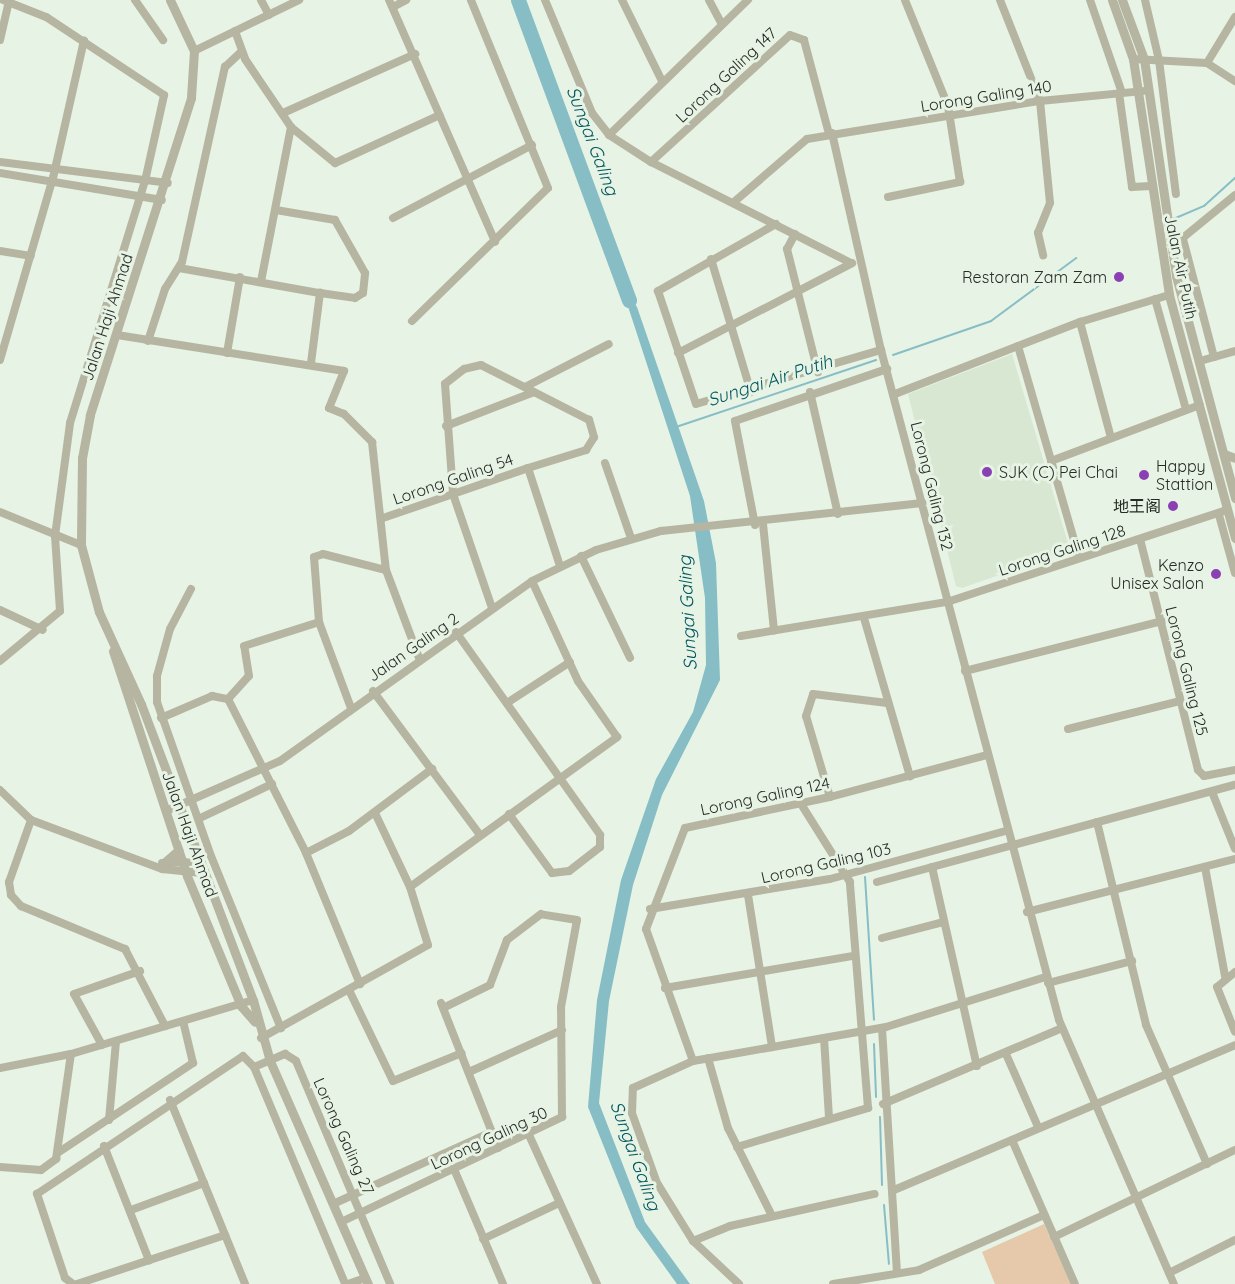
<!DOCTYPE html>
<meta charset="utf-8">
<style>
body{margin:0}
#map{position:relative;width:1235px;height:1284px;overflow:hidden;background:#e7f3e4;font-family:Quicksand,"Noto Sans SC",sans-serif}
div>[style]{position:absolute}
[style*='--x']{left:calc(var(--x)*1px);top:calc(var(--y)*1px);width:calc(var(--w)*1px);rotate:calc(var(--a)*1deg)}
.built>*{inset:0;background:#d7e7d2}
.green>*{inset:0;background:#e6c9aa}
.water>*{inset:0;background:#87bec6}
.stream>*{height:2px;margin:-1px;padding:0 1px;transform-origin:1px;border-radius:1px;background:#87bec6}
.river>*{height:15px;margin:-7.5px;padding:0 7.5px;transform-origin:7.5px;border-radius:7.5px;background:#87bec6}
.minor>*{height:8px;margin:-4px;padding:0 4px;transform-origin:4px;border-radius:4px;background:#b6b5a1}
.tertiary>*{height:9px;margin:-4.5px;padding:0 4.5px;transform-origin:4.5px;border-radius:4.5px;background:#b6b5a1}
.dots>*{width:16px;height:16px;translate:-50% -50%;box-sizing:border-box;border:3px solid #e7f3e4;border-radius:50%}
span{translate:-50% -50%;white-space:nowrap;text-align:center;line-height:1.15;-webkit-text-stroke:6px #e7f3e4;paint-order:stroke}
.street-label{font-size:16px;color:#262b25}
.poi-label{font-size:16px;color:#262b25}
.right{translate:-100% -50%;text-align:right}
.left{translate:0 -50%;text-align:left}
.water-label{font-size:18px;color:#025760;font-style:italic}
</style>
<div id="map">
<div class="built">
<i style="clip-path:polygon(1012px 354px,1070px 550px,962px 588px,956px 586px,908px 394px)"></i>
</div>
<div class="green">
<i style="clip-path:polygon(1044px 1224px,1071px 1284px,995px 1284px,982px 1252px)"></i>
</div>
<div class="water">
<i style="clip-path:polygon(620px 282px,637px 307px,704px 501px,716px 563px,720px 680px,662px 795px,633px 885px,609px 1001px,599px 1103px,645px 1222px,690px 1284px,677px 1284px,636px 1227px,588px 1107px,597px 1000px,621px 880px,656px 779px,693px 712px,706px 665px,705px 598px,690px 496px)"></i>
</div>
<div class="stream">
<i style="--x:1171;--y:220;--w:36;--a:-23"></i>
<i style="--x:1204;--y:206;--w:42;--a:-42.1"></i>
<i style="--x:893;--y:355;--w:104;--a:-19.1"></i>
<i style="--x:991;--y:321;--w:106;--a:-36.5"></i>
<i style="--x:676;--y:427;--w:211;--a:-18.5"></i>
<i style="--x:865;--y:877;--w:143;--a:86.4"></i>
<i style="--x:874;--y:1044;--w:53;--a:87.8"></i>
<i style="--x:880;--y:1117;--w:68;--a:88.3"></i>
<i style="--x:884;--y:1205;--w:59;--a:85.2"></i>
</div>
<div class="river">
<i style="--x:518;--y:0;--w:320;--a:69.7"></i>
</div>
<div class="minor">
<i style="--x:135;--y:0;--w:49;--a:55"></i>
<i style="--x:261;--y:0;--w:17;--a:62"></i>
<i style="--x:389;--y:0;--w:264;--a:66.3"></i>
<i style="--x:545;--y:0;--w:122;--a:67.4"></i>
<i style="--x:592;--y:113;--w:28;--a:52"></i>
<i style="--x:609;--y:135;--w:50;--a:32.7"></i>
<i style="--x:651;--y:162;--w:224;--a:26.8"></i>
<i style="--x:622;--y:0;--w:90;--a:63.7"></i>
<i style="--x:709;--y:0;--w:27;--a:62"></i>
<i style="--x:1000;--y:0;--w:109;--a:68.4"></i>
<i style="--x:1040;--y:101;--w:102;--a:84.4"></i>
<i style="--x:1050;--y:203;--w:32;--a:112"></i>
<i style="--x:1038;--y:233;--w:23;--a:77"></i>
<i style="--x:1090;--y:0;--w:98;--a:71"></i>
<i style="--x:1145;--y:0;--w:62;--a:76.9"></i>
<i style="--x:1159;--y:60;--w:135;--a:82.8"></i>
<i style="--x:393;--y:7;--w:15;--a:-28"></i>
<i style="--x:235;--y:31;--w:30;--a:70"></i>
<i style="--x:245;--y:59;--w:82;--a:55.9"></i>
<i style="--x:291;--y:127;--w:157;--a:101"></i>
<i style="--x:0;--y:40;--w:39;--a:-77"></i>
<i style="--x:194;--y:51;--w:117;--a:-25.9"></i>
<i style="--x:1133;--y:59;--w:74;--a:3.1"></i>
<i style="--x:1207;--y:63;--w:33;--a:33"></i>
<i style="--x:1207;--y:63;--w:54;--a:-58.7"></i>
<i style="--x:1119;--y:93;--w:95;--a:82.1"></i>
<i style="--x:1132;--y:187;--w:19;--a:-3"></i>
<i style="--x:283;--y:113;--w:145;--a:-24.1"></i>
<i style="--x:291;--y:127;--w:57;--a:39.3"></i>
<i style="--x:335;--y:163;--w:115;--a:-24.6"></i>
<i style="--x:832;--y:133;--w:222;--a:77.3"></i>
<i style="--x:881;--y:350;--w:693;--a:75.12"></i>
<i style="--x:1059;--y:1020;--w:288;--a:66.5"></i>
<i style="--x:609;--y:135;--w:194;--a:-44.2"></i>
<i style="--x:0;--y:162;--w:169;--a:7.1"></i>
<i style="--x:651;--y:162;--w:188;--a:-42.4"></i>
<i style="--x:790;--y:35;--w:15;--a:20"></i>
<i style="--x:804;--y:40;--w:97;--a:75.1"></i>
<i style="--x:0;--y:173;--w:164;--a:9.5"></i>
<i style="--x:888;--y:197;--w:74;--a:-11.8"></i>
<i style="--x:960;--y:182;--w:77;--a:-99"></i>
<i style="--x:948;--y:106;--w:114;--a:-112.1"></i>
<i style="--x:734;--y:202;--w:96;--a:-40.8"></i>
<i style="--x:807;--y:139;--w:236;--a:-9.3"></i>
<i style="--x:1040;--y:101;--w:103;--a:-5.5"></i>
<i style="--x:393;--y:218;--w:157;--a:-27.7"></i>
<i style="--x:776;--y:224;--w:136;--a:150.4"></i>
<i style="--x:658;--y:291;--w:119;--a:71.4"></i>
<i style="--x:696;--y:404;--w:193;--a:-16.3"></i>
<i style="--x:795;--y:234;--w:17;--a:118"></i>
<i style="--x:787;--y:249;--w:127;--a:75.9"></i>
<i style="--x:1183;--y:239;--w:122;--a:75.3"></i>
<i style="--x:1179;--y:241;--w:72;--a:-39.4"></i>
<i style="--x:0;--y:251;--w:31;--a:9"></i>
<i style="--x:711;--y:259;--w:139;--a:73.3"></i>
<i style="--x:179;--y:268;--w:143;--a:10.1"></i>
<i style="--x:320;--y:293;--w:35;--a:8"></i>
<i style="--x:355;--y:298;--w:9;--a:-32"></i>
<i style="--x:363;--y:293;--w:20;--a:-84"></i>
<i style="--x:365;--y:273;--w:61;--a:-119.5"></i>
<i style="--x:335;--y:220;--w:60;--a:-170.4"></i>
<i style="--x:1155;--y:299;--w:114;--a:74.3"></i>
<i style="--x:412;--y:321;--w:190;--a:-44.4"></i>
<i style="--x:548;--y:188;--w:203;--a:-112.3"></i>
<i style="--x:1080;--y:322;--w:120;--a:75"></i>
<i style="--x:117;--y:335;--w:230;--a:9"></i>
<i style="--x:344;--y:371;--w:40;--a:112"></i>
<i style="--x:329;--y:408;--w:16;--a:22"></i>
<i style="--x:344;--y:414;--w:40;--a:45"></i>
<i style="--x:372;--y:442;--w:129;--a:83.8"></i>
<i style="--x:386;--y:570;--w:94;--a:69.4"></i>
<i style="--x:148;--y:341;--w:55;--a:-71.9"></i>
<i style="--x:165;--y:289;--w:32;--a:-58"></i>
<i style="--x:182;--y:262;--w:200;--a:-77.6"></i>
<i style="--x:225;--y:67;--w:22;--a:-43"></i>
<i style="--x:1018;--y:346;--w:220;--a:73.9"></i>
<i style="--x:227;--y:353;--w:77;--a:-80.3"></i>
<i style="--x:678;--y:353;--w:196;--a:-27.3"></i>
<i style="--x:0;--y:360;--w:190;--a:-73.8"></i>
<i style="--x:53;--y:178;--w:141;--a:-77.3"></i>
<i style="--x:1200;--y:361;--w:36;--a:-16"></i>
<i style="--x:311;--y:363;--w:71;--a:-82.7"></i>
<i style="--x:525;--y:387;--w:94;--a:-27.1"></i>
<i style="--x:810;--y:392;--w:125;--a:77.1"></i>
<i style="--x:895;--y:394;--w:199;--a:-21.3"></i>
<i style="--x:1080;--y:322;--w:93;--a:-16.9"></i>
<i style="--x:446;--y:426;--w:94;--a:-21.1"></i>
<i style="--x:1051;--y:461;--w:159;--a:-20.6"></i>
<i style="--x:605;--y:463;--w:79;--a:70.9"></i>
<i style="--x:528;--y:468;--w:103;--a:71.9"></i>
<i style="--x:0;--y:512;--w:87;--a:22.2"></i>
<i style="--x:1219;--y:515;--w:60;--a:74.6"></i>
<i style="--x:383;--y:518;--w:74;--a:-18.9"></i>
<i style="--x:453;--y:494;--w:79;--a:-19.1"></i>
<i style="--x:528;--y:468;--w:61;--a:-17.2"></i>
<i style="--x:586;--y:450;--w:15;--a:-58"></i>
<i style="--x:594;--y:437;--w:18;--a:-106"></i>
<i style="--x:589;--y:420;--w:121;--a:-153"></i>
<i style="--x:481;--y:365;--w:17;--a:167"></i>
<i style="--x:464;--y:369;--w:24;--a:142"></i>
<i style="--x:445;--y:384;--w:110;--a:85.8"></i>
<i style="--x:453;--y:494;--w:120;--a:71.1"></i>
<i style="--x:763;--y:524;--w:107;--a:84.1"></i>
<i style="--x:755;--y:525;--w:106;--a:-100.9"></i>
<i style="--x:735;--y:421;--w:161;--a:-18.9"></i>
<i style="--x:1140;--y:539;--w:238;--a:75.9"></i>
<i style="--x:1198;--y:770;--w:8;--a:45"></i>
<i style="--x:1204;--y:776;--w:32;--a:-11"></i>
<i style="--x:581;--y:556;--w:113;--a:64.3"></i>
<i style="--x:191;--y:589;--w:45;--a:117.7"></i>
<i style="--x:170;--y:629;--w:49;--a:105.5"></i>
<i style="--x:157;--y:676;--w:26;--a:90"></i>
<i style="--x:157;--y:702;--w:163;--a:70.7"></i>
<i style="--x:211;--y:856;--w:186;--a:67.9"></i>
<i style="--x:0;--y:610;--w:47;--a:24.9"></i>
<i style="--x:864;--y:618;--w:165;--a:73.8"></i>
<i style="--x:456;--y:632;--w:249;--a:54.6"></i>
<i style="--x:600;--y:835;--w:12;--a:90"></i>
<i style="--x:600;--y:847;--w:39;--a:142"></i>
<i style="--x:569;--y:871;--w:17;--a:173"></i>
<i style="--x:552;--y:873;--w:73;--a:-126.1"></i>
<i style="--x:741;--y:636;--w:209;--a:-9.4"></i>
<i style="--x:947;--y:602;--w:295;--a:-18.2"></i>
<i style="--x:0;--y:661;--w:78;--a:-39.8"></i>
<i style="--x:60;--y:611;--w:75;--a:-93.8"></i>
<i style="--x:55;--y:536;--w:114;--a:-82.4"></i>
<i style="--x:70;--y:423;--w:253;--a:-72.8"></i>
<i style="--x:145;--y:181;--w:88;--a:-77.5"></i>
<i style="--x:164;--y:95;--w:141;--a:-146.5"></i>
<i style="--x:46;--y:17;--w:46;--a:-158.4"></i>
<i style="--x:965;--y:671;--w:203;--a:-14.2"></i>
<i style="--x:373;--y:691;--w:179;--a:53.4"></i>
<i style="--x:228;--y:699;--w:31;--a:-48"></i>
<i style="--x:249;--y:676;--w:30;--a:-99"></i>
<i style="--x:244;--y:646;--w:79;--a:-17.7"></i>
<i style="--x:507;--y:703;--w:75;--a:-33.1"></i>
<i style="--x:351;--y:708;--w:92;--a:-110.4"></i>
<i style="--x:319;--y:622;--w:65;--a:-94.4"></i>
<i style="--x:314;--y:557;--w:9;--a:-18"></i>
<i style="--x:323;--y:554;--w:65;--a:14.3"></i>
<i style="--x:161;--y:718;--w:56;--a:-23.3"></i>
<i style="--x:212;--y:696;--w:16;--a:11"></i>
<i style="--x:228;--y:699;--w:173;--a:63.1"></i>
<i style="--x:306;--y:853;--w:142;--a:67.6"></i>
<i style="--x:1068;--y:729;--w:115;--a:-14"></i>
<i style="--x:0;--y:790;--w:43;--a:44.1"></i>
<i style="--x:31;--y:820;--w:140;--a:20.5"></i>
<i style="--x:162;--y:869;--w:40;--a:5.7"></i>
<i style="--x:1212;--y:792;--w:61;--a:68"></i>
<i style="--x:830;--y:797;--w:84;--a:-106.5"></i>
<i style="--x:806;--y:716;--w:23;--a:-72"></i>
<i style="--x:813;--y:694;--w:75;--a:6.9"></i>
<i style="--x:166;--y:811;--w:124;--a:-23.7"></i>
<i style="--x:280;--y:761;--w:310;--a:-35.5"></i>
<i style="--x:532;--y:581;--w:71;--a:-25.8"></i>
<i style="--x:596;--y:550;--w:68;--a:-16.3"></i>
<i style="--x:661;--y:531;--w:263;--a:-6.1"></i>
<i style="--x:198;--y:819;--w:82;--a:-25.3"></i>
<i style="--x:31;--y:820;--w:66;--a:109.5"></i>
<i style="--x:9;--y:882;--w:13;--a:81"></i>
<i style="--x:11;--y:895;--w:15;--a:48"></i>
<i style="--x:21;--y:906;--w:113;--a:22.5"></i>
<i style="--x:125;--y:949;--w:87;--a:62.5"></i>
<i style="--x:1097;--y:822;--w:209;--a:76.4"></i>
<i style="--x:1146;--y:1025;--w:152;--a:66.3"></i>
<i style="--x:306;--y:853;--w:48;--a:-27.1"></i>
<i style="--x:349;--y:831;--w:104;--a:-36.8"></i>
<i style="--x:162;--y:863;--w:35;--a:-2"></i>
<i style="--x:932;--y:867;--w:204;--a:77.3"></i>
<i style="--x:1205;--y:867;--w:111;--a:79.6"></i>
<i style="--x:877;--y:882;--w:371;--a:-15.2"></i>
<i style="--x:410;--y:887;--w:256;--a:-35.9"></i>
<i style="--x:617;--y:737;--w:68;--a:-124.9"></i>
<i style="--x:578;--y:681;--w:110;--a:-114.7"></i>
<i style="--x:748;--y:895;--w:154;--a:81"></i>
<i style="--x:650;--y:909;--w:182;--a:-9.5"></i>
<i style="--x:830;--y:879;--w:181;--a:-15.3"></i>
<i style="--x:1027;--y:912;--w:215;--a:-14.3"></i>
<i style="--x:882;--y:938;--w:63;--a:-14.7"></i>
<i style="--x:1235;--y:972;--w:23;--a:140"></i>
<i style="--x:1217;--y:987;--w:48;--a:68.2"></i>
<i style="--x:1048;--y:983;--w:87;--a:-14.7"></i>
<i style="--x:665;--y:988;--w:191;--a:-9.7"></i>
<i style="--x:349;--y:990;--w:101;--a:64.2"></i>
<i style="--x:393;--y:1081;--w:74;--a:-22.1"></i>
<i style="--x:441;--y:1003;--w:156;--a:68.5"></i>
<i style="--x:882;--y:1028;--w:245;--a:86.5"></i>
<i style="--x:261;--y:1038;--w:191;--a:-29.1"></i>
<i style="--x:428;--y:945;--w:61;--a:-107.2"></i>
<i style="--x:410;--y:887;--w:82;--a:-115.3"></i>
<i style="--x:824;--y:1038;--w:80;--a:86.4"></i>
<i style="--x:102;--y:1045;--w:58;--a:-118.8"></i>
<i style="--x:74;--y:994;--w:70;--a:-19.2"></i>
<i style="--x:1006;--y:1054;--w:80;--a:66.3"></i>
<i style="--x:708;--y:1058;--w:73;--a:74.1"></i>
<i style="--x:728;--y:1128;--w:98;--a:63.4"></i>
<i style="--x:693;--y:1061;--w:140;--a:-109.6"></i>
<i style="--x:646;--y:929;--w:108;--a:-68.9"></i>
<i style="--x:685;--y:828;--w:148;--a:-12.1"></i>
<i style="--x:830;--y:797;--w:163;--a:-15"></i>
<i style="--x:254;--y:1067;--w:34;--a:-23"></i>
<i style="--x:285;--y:1054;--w:13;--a:32"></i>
<i style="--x:296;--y:1061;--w:242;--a:67.1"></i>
<i style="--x:0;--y:1068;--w:72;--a:-11.2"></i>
<i style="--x:71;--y:1054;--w:190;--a:-16.5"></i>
<i style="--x:469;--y:1072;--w:102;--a:-24.3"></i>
<i style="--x:170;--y:1100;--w:199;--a:67.8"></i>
<i style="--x:883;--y:1104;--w:194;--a:-23"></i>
<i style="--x:109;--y:1120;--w:79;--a:-84.9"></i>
<i style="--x:529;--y:1135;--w:164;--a:65.5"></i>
<i style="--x:1012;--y:1140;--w:157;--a:66.4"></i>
<i style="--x:104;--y:1146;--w:123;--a:68.5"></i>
<i style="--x:737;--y:1147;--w:137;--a:-16.6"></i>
<i style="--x:868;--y:1108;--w:227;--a:-94.6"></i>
<i style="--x:850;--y:882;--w:92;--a:-122.1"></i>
<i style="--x:59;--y:1152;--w:161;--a:-33.6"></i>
<i style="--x:193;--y:1063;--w:43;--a:-103.4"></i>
<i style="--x:0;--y:1167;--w:41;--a:4.2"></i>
<i style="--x:41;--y:1170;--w:19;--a:-36"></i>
<i style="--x:56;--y:1159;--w:106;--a:-81.9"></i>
<i style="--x:454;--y:1169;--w:125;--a:66.9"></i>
<i style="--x:894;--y:1190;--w:371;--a:-23"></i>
<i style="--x:333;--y:1204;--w:175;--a:-24.4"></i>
<i style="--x:131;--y:1210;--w:78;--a:-20.3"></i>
<i style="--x:341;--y:1222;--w:245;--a:-25.4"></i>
<i style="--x:562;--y:1117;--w:110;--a:-90.5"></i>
<i style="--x:561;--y:1007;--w:88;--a:-79.6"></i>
<i style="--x:577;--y:920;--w:36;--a:-171"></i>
<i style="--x:541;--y:914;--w:43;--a:142.6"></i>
<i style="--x:507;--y:940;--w:48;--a:110.7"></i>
<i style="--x:490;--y:985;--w:52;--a:153.9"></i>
<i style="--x:1054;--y:1237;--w:201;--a:-25.7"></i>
<i style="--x:483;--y:1239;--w:84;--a:-25.3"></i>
<i style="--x:693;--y:1241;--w:40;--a:-22"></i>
<i style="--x:730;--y:1226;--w:148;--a:-12.5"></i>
<i style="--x:1169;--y:1273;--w:74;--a:-26.6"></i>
<i style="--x:73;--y:1284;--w:10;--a:-143"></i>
<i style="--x:65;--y:1278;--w:89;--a:-108.4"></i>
<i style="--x:37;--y:1194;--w:248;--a:-33.8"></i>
<i style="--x:243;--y:1056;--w:16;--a:45"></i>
<i style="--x:254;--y:1067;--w:235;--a:67.2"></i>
<i style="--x:77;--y:1284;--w:156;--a:-18.3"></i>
<i style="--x:348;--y:1284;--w:18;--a:-19"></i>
<i style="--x:739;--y:1284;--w:63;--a:-136.9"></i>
<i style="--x:693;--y:1241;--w:68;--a:-121.8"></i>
<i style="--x:657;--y:1183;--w:74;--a:-109.7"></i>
<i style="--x:632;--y:1113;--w:25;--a:-88"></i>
<i style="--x:633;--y:1088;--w:66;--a:-24.2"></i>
<i style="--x:693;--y:1061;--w:196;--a:-10"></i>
<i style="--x:886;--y:1027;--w:168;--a:-17.4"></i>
<i style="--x:833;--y:1284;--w:87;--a:-9.2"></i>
<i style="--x:919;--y:1270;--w:137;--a:-23.7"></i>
</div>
<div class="tertiary">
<i style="--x:170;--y:0;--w:56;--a:64.8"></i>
<i style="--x:194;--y:51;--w:47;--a:93.7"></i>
<i style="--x:191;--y:98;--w:333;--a:107.7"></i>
<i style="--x:90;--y:415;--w:44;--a:100.5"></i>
<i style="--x:82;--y:458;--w:87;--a:90.7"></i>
<i style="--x:81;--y:545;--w:69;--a:75"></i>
<i style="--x:99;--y:612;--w:101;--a:65.5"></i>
<i style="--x:141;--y:704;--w:316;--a:69.3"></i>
<i style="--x:253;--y:1000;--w:63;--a:74.4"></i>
<i style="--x:270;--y:1061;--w:244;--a:66.3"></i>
<i style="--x:1112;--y:0;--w:63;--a:70.4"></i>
<i style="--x:1133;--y:59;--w:239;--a:81.3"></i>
<i style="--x:1169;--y:295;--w:252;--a:74.8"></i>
<i style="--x:1122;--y:0;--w:63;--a:69.6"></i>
<i style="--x:1144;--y:59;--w:219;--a:81.6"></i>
<i style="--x:1176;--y:276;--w:230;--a:75.1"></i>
<i style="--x:1224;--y:454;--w:12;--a:20"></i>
<i style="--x:113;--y:651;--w:237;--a:71.8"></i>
<i style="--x:187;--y:876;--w:141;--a:67.4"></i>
<i style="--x:241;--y:1006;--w:21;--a:49"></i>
<i style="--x:165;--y:862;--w:18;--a:-41"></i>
</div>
<div class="dots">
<i style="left:1119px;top:277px;background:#8a40b3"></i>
<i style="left:987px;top:472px;background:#8a40b3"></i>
<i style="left:1144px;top:475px;background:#8a40b3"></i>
<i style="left:1173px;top:506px;background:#8a40b3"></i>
<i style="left:1216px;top:574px;background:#8a40b3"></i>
</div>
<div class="street-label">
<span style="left:726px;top:75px;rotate:-43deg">Lorong Galing 147</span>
<span style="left:986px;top:96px;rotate:-9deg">Lorong Galing 140</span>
<span style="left:1181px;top:267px;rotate:78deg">Jalan Air Putih</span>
<span style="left:107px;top:317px;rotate:-72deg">Jalan Haji Ahmad</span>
<span style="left:453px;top:479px;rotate:-19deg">Lorong Galing 54</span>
<span style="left:932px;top:486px;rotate:76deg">Lorong Galing 132</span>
<span style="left:1062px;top:550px;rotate:-18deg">Lorong Galing 128</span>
<span style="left:413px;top:647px;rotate:-35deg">Jalan Galing 2</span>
<span style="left:1187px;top:671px;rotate:76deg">Lorong Galing 125</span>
<span style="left:765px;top:796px;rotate:-12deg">Lorong Galing 124</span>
<span style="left:190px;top:834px;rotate:70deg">Jalan Haji Ahmad</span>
<span style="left:826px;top:863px;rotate:-13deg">Lorong Galing 103</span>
<span style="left:344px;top:1136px;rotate:66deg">Lorong Galing 27</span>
<span style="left:489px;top:1138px;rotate:-25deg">Lorong Galing 30</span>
</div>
<div class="poi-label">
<span class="right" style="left:1107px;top:277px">Restoran Zam Zam</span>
<span class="left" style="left:1156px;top:475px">Happy<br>Stattion</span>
<span class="left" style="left:999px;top:472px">SJK (C) Pei Chai</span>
<span class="right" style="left:1161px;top:506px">地王阁</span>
<span class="right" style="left:1204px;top:574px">Kenzo<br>Unisex Salon</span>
</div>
<div class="water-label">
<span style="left:592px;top:141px;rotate:69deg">Sungai Galing</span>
<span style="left:770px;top:381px;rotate:-18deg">Sungai Air Putih</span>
<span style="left:688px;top:613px;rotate:-93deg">Sungai Galing</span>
<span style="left:635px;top:1156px;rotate:70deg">Sungai Galing</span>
</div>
</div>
